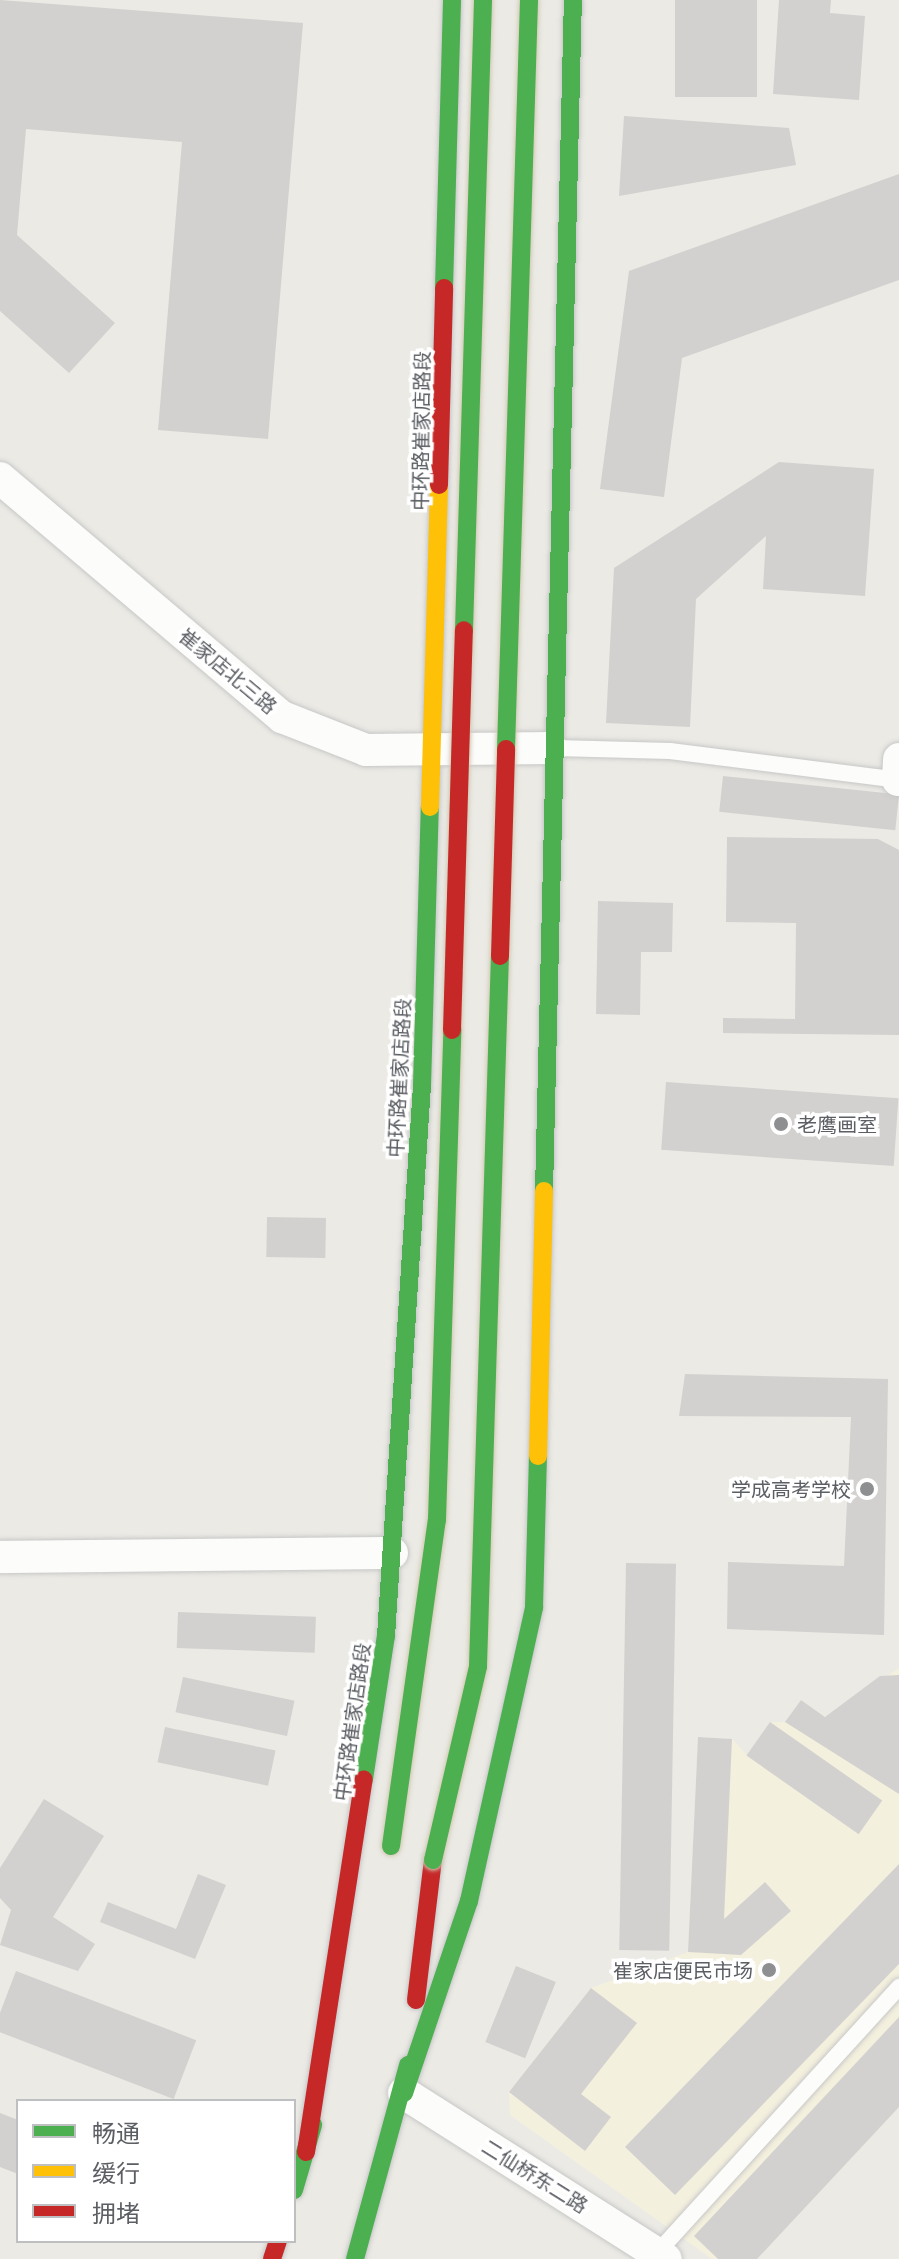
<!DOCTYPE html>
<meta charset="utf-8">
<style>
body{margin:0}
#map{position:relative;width:899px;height:2259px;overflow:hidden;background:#ebeae5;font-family:"Noto Sans","Noto Sans SC",sans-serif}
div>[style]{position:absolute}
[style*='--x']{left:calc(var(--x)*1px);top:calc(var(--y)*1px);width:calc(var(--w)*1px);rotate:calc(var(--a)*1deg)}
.commercial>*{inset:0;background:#f4f0de}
.building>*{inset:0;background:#d2d1cf;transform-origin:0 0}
.roads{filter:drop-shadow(0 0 2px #c7c7c7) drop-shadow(0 0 2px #c7c7c7)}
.lane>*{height:16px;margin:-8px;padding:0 8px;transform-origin:8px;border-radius:8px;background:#fcfcfb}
.street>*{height:32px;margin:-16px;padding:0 16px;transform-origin:16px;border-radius:16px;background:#fcfcfb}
.fast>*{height:18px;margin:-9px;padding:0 9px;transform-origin:9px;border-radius:9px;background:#4caf50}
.slow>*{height:18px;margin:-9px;padding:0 9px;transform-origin:9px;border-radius:9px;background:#ffc107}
.jam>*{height:18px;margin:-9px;padding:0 9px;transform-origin:9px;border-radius:9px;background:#c62828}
.bridges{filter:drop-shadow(0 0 2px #d1cab5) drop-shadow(0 0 2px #d1cab5)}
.fast-bridge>*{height:18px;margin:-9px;padding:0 9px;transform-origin:9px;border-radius:9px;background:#4caf50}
.jam-bridge>*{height:18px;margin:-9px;padding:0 9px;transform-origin:9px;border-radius:9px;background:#c62828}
.dots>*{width:22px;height:22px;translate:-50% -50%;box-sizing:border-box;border:4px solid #fff;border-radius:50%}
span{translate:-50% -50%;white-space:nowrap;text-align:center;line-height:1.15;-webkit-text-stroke:7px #fff;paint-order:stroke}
.street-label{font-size:20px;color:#5b5e63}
.poi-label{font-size:20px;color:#5b5e63}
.left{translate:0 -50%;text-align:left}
.right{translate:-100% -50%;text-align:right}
.legend{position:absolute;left:16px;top:2099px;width:280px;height:144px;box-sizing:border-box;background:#fff;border:2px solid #bdbfc1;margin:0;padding:10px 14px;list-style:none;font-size:24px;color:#5b5e63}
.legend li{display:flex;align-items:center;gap:16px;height:40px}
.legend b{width:40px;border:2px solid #bdbfc1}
</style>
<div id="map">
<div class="commercial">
<i style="clip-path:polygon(899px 1668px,899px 2107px,757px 2259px,712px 2259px,510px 2115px,509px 2092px,591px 1988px,688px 1952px,698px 1737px,732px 1739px,747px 1755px,770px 1722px,785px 1722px,801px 1700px,826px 1717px)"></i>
</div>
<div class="building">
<i style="clip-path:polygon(0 0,303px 23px,268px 439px,158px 430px,182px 142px,26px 129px,17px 235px,115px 323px,69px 373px,0 311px)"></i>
<i style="left:675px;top:0;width:82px;height:97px"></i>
<i style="clip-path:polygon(779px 0,831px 0,830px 13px,865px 16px,859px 100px,773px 94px)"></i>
<i style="clip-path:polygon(624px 116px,789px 128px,796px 165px,619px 196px)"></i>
<i style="clip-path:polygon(899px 174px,899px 280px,682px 358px,664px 497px,600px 489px,629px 271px)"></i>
<i style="clip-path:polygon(779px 462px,874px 469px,865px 596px,763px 589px,766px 536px,696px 599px,690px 727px,606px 723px,614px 568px)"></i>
<i style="left:723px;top:776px;width:177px;height:36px;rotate:6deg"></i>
<i style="clip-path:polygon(727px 837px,878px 839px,899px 850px,899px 1035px,723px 1033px,723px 1018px,795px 1019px,796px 923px,726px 922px)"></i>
<i style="clip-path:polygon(598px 901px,673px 903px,672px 952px,641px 952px,640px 1015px,596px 1014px)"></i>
<i style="left:666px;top:1082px;width:233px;height:68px;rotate:4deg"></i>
<i style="left:267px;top:1217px;width:59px;height:40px;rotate:1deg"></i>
<i style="clip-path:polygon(685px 1374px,888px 1379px,884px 1635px,727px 1629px,728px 1562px,844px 1566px,851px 1417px,679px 1416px)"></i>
<i style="left:626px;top:1563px;width:50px;height:387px;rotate:1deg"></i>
<i style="left:178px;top:1612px;width:138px;height:36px;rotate:2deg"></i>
<i style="clip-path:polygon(899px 1675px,899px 1794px,785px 1722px,801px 1700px,825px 1717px,880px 1676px)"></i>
<i style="left:183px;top:1677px;width:114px;height:36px;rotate:12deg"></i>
<i style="left:770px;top:1722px;width:137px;height:41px;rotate:35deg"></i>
<i style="left:165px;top:1727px;width:113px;height:36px;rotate:12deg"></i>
<i style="clip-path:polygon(698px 1737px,732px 1739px,724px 1919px,765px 1882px,791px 1911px,741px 1955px,688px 1952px)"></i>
<i style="clip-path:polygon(44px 1799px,104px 1836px,53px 1917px,95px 1944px,78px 1971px,0 1945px,11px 1910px,0 1898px,0 1868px)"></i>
<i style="clip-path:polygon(899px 1864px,899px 1964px,675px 2195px,625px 2147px)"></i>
<i style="clip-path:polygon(198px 1874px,226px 1885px,195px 1959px,100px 1922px,108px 1902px,176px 1929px)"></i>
<i style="left:516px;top:1966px;width:43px;height:82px;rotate:22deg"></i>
<i style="left:16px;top:1971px;width:193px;height:63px;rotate:21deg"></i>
<i style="clip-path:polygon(591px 1988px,637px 2023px,581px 2094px,611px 2117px,585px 2151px,509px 2092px)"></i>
<i style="clip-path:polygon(899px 2017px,899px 2107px,757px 2259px,718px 2259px,694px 2236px)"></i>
<i style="clip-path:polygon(0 2113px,18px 2120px,18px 2174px,0 2167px)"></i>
</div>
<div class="roads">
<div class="lane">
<i style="--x:556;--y:748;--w:114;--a:1.5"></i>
<i style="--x:670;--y:751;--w:231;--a:7.2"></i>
<i style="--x:657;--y:2253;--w:360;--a:-47.7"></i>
</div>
<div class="street">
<i style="--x:0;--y:478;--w:370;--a:40.3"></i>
<i style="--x:282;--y:717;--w:90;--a:21.4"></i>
<i style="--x:366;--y:750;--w:185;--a:-0.6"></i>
<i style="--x:898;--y:780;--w:21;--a:-87"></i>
<i style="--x:0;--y:1557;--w:392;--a:-0.6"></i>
<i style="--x:404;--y:2093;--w:310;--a:32.4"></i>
</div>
<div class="fast">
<i style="--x:444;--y:288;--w:288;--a:-88.4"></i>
<i style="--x:544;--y:1191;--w:1191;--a:-88.61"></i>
<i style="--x:364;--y:1779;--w:145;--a:-81.3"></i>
<i style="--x:386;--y:1636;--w:551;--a:-86.26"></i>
<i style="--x:422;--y:1086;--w:279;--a:-88.4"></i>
<i style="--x:404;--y:2093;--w:203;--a:-71.3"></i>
<i style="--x:469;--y:1901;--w:301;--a:-77.5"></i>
<i style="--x:534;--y:1607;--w:151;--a:-88.5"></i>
<i style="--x:294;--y:2190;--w:68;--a:-73.7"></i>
<i style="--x:355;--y:2259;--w:201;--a:-74.7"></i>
</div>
<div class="slow">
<i style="--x:430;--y:807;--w:322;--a:-88.4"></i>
<i style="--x:538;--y:1456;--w:265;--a:-88.7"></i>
</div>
<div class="jam">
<i style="--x:439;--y:485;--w:197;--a:-88.5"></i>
<i style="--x:416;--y:2000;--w:141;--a:-83.1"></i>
<i style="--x:306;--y:2152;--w:377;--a:-81.2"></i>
<i style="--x:272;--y:2259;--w:19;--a:-72"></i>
</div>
</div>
<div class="bridges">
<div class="fast-bridge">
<i style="--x:464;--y:630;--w:630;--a:-88.27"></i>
<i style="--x:506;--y:749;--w:749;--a:-88.24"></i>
<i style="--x:391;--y:1846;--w:329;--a:-82"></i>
<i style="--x:437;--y:1520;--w:490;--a:-88.2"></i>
<i style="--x:433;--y:1860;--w:199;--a:-76.9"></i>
<i style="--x:478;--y:1666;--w:710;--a:-88.23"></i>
</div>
<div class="jam-bridge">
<i style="--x:500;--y:956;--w:207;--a:-88.3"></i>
<i style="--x:452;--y:1030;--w:400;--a:-88.3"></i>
</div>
</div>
<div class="dots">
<i style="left:781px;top:1124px;background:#8d8f90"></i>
<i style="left:867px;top:1489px;background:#8d8f90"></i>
<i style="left:769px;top:1970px;background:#8d8f90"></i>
</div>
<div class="street-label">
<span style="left:421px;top:431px;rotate:-89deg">中环路崔家店路段</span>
<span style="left:228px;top:671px;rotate:40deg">崔家店北三路</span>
<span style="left:399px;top:1078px;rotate:-87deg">中环路崔家店路段</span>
<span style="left:352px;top:1722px;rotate:-82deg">中环路崔家店路段</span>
<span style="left:535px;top:2176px;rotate:32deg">二仙桥东二路</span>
</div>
<div class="poi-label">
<span class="left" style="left:797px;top:1124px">老鹰画室</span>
<span class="right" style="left:851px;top:1489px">学成高考学校</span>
<span class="right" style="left:753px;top:1970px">崔家店便民市场</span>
</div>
<ul class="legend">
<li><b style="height:10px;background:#4caf50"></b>畅通</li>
<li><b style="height:10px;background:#ffc107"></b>缓行</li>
<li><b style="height:10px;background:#c62828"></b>拥堵</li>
</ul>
</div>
